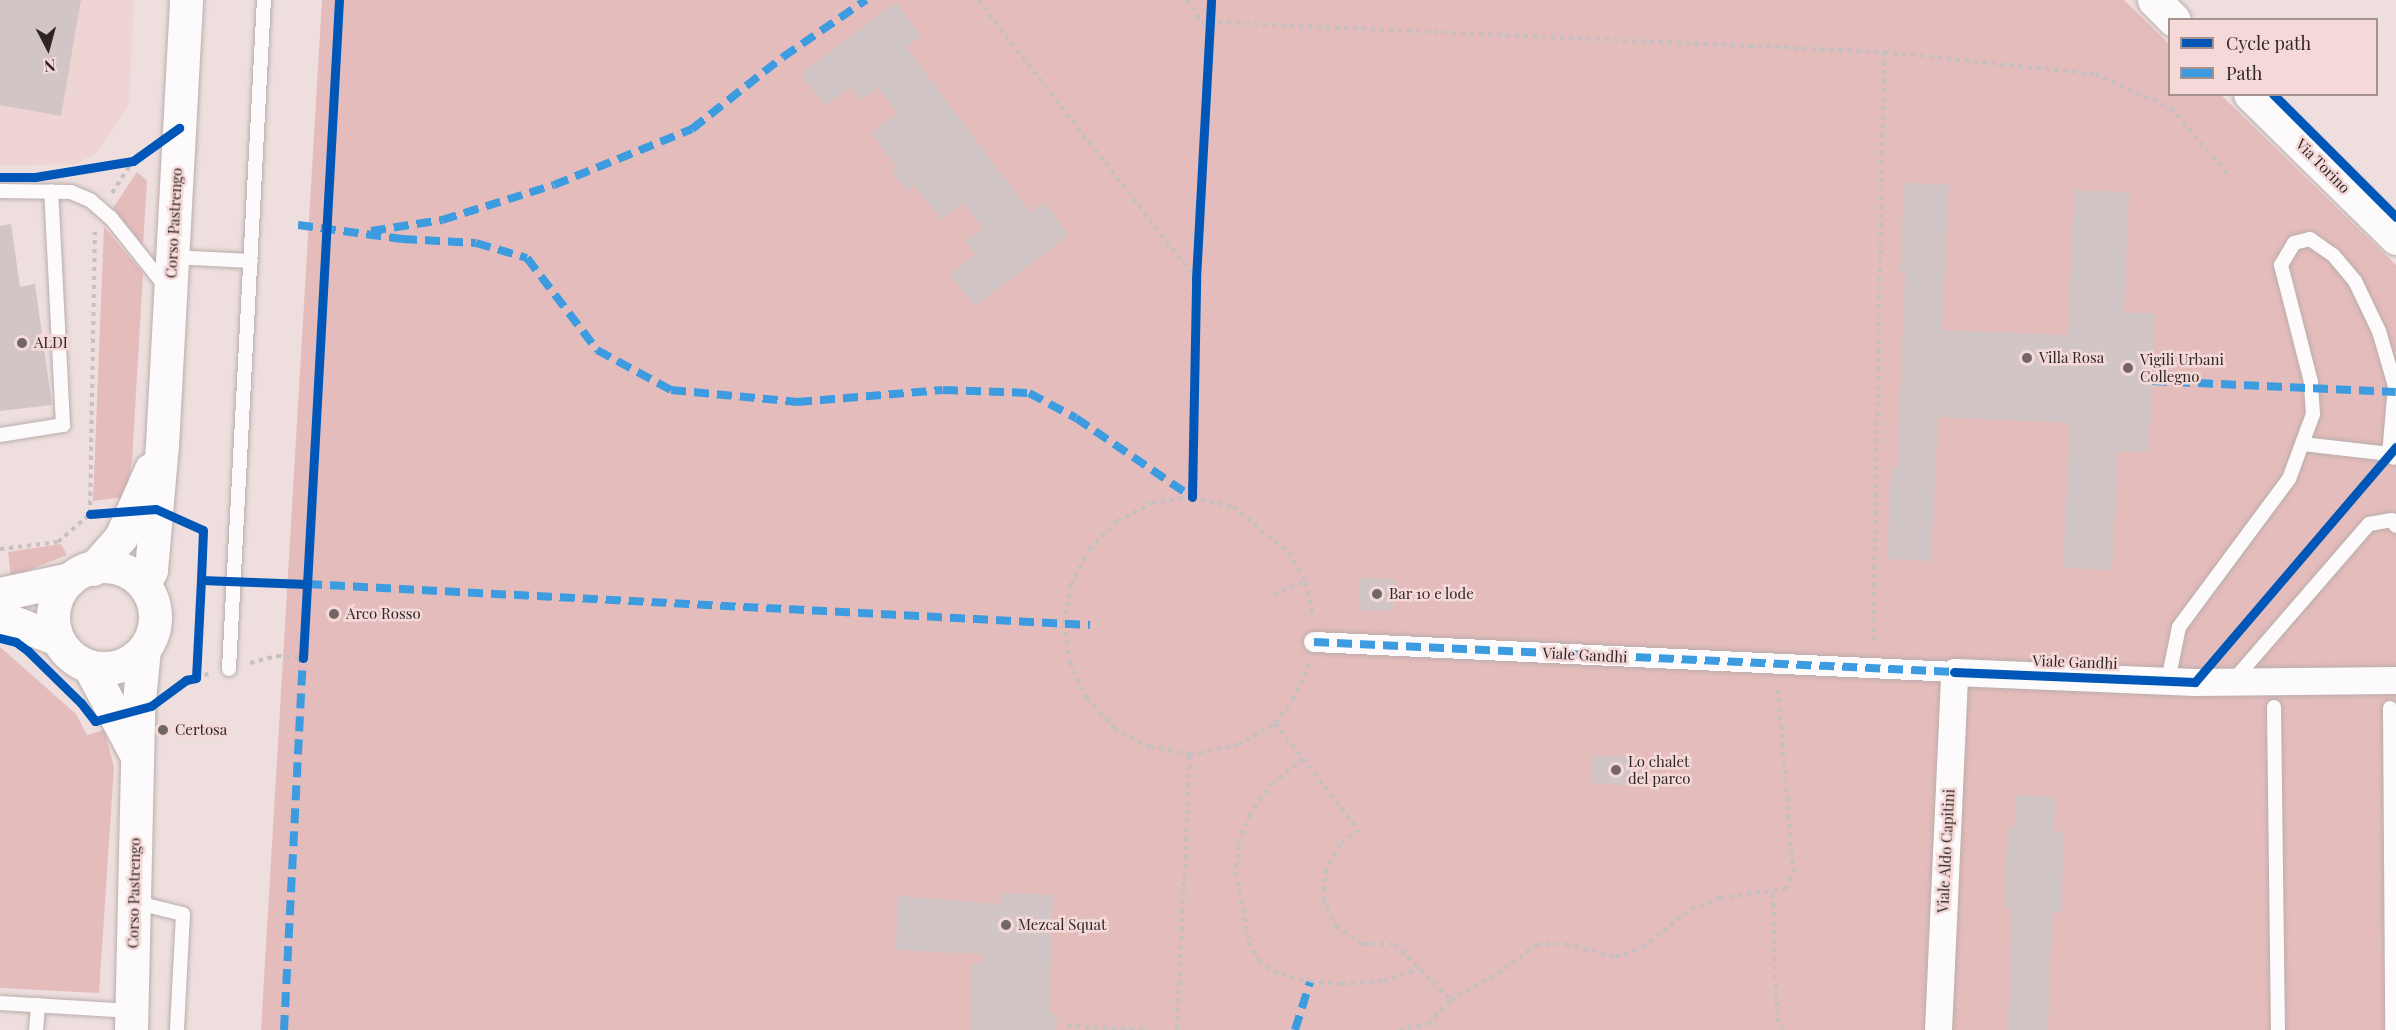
<!DOCTYPE html>
<style>
body{margin:0}
#map{position:relative;width:2396px;height:1030px;overflow:hidden;background:#eedfde;font-family:"Playfair Display",serif}
div>[style]{position:absolute}
[style*='--x']{left:calc(var(--x)*1px);top:calc(var(--y)*1px);width:calc(var(--w)*1px);rotate:calc(var(--a)*1deg)}
.built>*{inset:0;background:#efd4d4}
.green>*{inset:0;background:#e4bcbb}
.building>*{inset:0;background:#d1c6c5;transform-origin:0 0}
.path>*{height:4px;margin-top:-2px;transform-origin:0;background:repeating-linear-gradient(90deg,#c7c0c0 0 4.5px,transparent 0 9px)}
.roads{filter:drop-shadow(0 0 2px #b9adac) drop-shadow(0 0 2px #b9adac)}
.service>*{height:14px;margin:-7px;padding:0 7px;transform-origin:7px;border-radius:7px;background:#fcfafa}
.pedestrian>*{height:20px;margin:-10px;padding:0 10px;transform-origin:10px;border-radius:10px;background:#fcfafa}
.minor>*{height:27px;margin:-13.5px;padding:0 13.5px;transform-origin:13.5px;border-radius:13.5px;background:#fcfafa}
.tertiary>*{height:33px;margin:-16.5px;padding:0 16.5px;transform-origin:16.5px;border-radius:16.5px;background:#fcfafa}
.tertiary>.ring{margin:-16.5px;padding:0;box-sizing:content-box;background:none;border:33px solid #fcfafa;border-radius:50%}
.quiet>*{height:8px;margin-top:-4px;transform-origin:0;background:repeating-linear-gradient(90deg,#3d9ce0 0 15px,transparent 0 23px)}
.cycleway>*{height:9px;margin:-4.5px;padding:0 4.5px;transform-origin:4.5px;border-radius:4.5px;background:#0057b8}
.dots>*{width:16px;height:16px;translate:-50% -50%;box-sizing:border-box;border:3px solid #f4d9d8;border-radius:50%}
span{translate:-50% -50%;white-space:nowrap;text-align:center;line-height:1.15;-webkit-text-stroke:5px #f4d9d8;paint-order:stroke}
.street-label{font-size:15px;color:#2f2525}
.poi-label{font-size:15px;color:#2f2525}
.left{translate:0 -50%;text-align:left}
.legend{position:absolute;left:2168px;top:18px;width:210px;height:78px;box-sizing:border-box;background:#f4d9d8;border:2px solid #a59190;margin:0;padding:8px 10px;list-style:none;font-size:18px;color:#2f2525}
.legend li{display:flex;align-items:center;gap:12px;height:30px}
.legend b{width:30px;border:2px solid #a59190}
.north{position:absolute;left:18px;top:18px;width:60px;height:60px;-webkit-text-stroke:4px #f4d9d8;paint-order:stroke;rotate:174deg;font-size:16px;font-weight:700;line-height:24px;text-align:center;color:#2f2525}
.north::after{content:'';display:block;margin:auto;width:21px;height:27px;background:#2f2525;clip-path:polygon(50% 0,100% 100%,50% 72%,0 100%)}
</style>
<div id="map">
<div class="built">
<i style="clip-path:polygon(0 0,134px 0,129px 105px,98px 152px,76px 164px,0 166px)"></i>
</div>
<div class="green">
<i style="clip-path:polygon(322px 0,2124px 0,2169px 44px,2170px 94px,2221px 95px,2396px 265px,2396px 1030px,261px 1030px)"></i>
<i style="clip-path:polygon(137px 172px,147px 181px,143px 245px,113px 208px)"></i>
<i style="clip-path:polygon(104px 227px,143px 273px,132px 462px,125px 497px,93px 501px)"></i>
<i style="clip-path:polygon(61px 544px,67px 555px,11px 577px,8px 552px)"></i>
<i style="clip-path:polygon(0 647px,76px 714px,87px 735px,104px 730px,114px 767px,99px 993px,0 988px)"></i>
</div>
<div class="building">
<i style="clip-path:polygon(0 0,81px 0,61px 116px,0 105px)"></i>
<i style="clip-path:polygon(896px 2px,921px 36px,906px 47px,1031px 213px,1045px 202px,1069px 235px,974px 306px,950px 274px,975px 255px,965px 241px,983px 228px,963px 202px,941px 219px,914px 185px,906px 191px,891px 171px,897px 167px,871px 133px,897px 113px,878px 88px,861px 101px,850px 87px,825px 106px,801px 74px)"></i>
<i style="clip-path:polygon(1904px 183px,1949px 184px,1942px 330px,2068px 335px,2074px 190px,2129px 192px,2124px 312px,2155px 314px,2152px 381px,2149px 452px,2118px 451px,2112px 570px,2063px 568px,2070px 423px,1938px 417px,1931px 561px,1887px 559px,1891px 468px,1897px 468px,1905px 273px,1900px 272px)"></i>
<i style="clip-path:polygon(11px 224px,20px 287px,35px 284px,52px 405px,0 411px,0 226px)"></i>
<i style="left:1360px;top:578px;width:35px;height:32px;rotate:2deg"></i>
<i style="left:1593px;top:755px;width:47px;height:28px;rotate:4deg"></i>
<i style="clip-path:polygon(2016px 795px,2055px 797px,2054px 831px,2064px 832px,2061px 913px,2052px 912px,2048px 1030px,2008px 1030px,2012px 910px,2005px 910px,2007px 829px,2014px 829px)"></i>
<i style="clip-path:polygon(1002px 893px,1053px 895px,1049px 1014px,1057px 1014px,1056px 1030px,972px 1030px,971px 963px,983px 964px,984px 954px,896px 950px,898px 896px,1002px 904px)"></i>
</div>
<div class="path">
<i style="--x:978;--y:0;--w:354;--a:52"></i>
<i style="--x:1186;--y:0;--w:36;--a:53"></i>
<i style="--x:1209;--y:22;--w:676;--a:2.54"></i>
<i style="--x:1884;--y:52;--w:593;--a:91.06"></i>
<i style="--x:1884;--y:52;--w:212;--a:6"></i>
<i style="--x:2095;--y:74;--w:83;--a:24.1"></i>
<i style="--x:2171;--y:108;--w:89;--a:49.5"></i>
<i style="--x:112;--y:193;--w:38;--a:-57"></i>
<i style="--x:0;--y:549;--w:58;--a:-6.9"></i>
<i style="--x:58;--y:542;--w:43;--a:-41.2"></i>
<i style="--x:90;--y:514;--w:282;--a:-89"></i>
<i style="--x:1273;--y:594;--w:34;--a:-21"></i>
<i style="--x:250;--y:663;--w:28;--a:-15"></i>
<i style="--x:277;--y:656;--w:26;--a:4"></i>
<i style="--x:196;--y:678;--w:13;--a:-18"></i>
<i style="--x:1275;--y:723;--w:136;--a:51.9"></i>
<i style="--x:1359;--y:830;--w:24;--a:142"></i>
<i style="--x:1340;--y:845;--w:28;--a:120"></i>
<i style="--x:1326;--y:869;--w:30;--a:96"></i>
<i style="--x:1323;--y:899;--w:30;--a:64"></i>
<i style="--x:1336;--y:926;--w:32;--a:35"></i>
<i style="--x:1362;--y:944;--w:33;--a:0"></i>
<i style="--x:1395;--y:944;--w:79;--a:45"></i>
<i style="--x:1451;--y:1000;--w:62;--a:-29.9"></i>
<i style="--x:1505;--y:969;--w:41;--a:-38"></i>
<i style="--x:1537;--y:944;--w:29;--a:0"></i>
<i style="--x:1566;--y:944;--w:51;--a:14.9"></i>
<i style="--x:1615;--y:957;--w:28;--a:-18"></i>
<i style="--x:1642;--y:948;--w:63;--a:-38.5"></i>
<i style="--x:1691;--y:909;--w:31;--a:-21"></i>
<i style="--x:1720;--y:898;--w:66;--a:-7.9"></i>
<i style="--x:1785;--y:889;--w:18;--a:-63"></i>
<i style="--x:1793;--y:873;--w:186;--a:-94.6"></i>
<i style="--x:1190;--y:754;--w:41;--a:-170.1"></i>
<i style="--x:1150;--y:747;--w:40;--a:-152"></i>
<i style="--x:1115;--y:728;--w:40;--a:-134"></i>
<i style="--x:1087;--y:699;--w:40;--a:-115"></i>
<i style="--x:1070;--y:663;--w:39;--a:-99"></i>
<i style="--x:1064;--y:624;--w:40;--a:-80"></i>
<i style="--x:1071;--y:585;--w:39;--a:-63"></i>
<i style="--x:1089;--y:550;--w:40;--a:-46"></i>
<i style="--x:1117;--y:521;--w:39;--a:-27"></i>
<i style="--x:1152;--y:503;--w:40;--a:-8.5"></i>
<i style="--x:1192;--y:497;--w:42;--a:13.7"></i>
<i style="--x:1233;--y:507;--w:72;--a:39.4"></i>
<i style="--x:1289;--y:553;--w:33;--a:61"></i>
<i style="--x:1305;--y:582;--w:37;--a:76"></i>
<i style="--x:1303;--y:758;--w:39;--a:140"></i>
<i style="--x:1273;--y:783;--w:39;--a:127"></i>
<i style="--x:1250;--y:814;--w:33;--a:111"></i>
<i style="--x:1238;--y:845;--w:28;--a:94"></i>
<i style="--x:1236;--y:873;--w:70;--a:79.3"></i>
<i style="--x:1249;--y:942;--w:21;--a:62"></i>
<i style="--x:1259;--y:961;--w:18;--a:38"></i>
<i style="--x:1273;--y:972;--w:38;--a:15"></i>
<i style="--x:1310;--y:982;--w:32;--a:4"></i>
<i style="--x:1342;--y:984;--w:41;--a:-4.2"></i>
<i style="--x:1383;--y:981;--w:39;--a:-19"></i>
<i style="--x:1773;--y:894;--w:124;--a:88.2"></i>
<i style="--x:1777;--y:1018;--w:13;--a:63"></i>
<i style="--x:1067;--y:1026;--w:82;--a:2.8"></i>
<i style="--x:1177;--y:1030;--w:276;--a:-87.3"></i>
<i style="--x:1190;--y:754;--w:49;--a:-10.6"></i>
<i style="--x:1238;--y:745;--w:43;--a:-30.7"></i>
<i style="--x:1275;--y:723;--w:29;--a:-52"></i>
<i style="--x:1293;--y:700;--w:39;--a:-66"></i>
<i style="--x:1399;--y:1030;--w:30;--a:-12"></i>
<i style="--x:1428;--y:1024;--w:33;--a:-46"></i>
</div>
<div class="roads">
<div class="service">
<i style="--x:0;--y:191;--w:71;--a:0.8"></i>
<i style="--x:71;--y:192;--w:21;--a:23"></i>
<i style="--x:90;--y:200;--w:28;--a:41"></i>
<i style="--x:111;--y:218;--w:88;--a:51.4"></i>
<i style="--x:172;--y:257;--w:79;--a:2.9"></i>
<i style="--x:0;--y:435;--w:64;--a:-9"></i>
<i style="--x:63;--y:425;--w:234;--a:-92.9"></i>
<i style="--x:2303;--y:444;--w:87;--a:6.6"></i>
<i style="--x:2389;--y:454;--w:6;--a:39"></i>
<i style="--x:229;--y:669;--w:670;--a:-87.01"></i>
<i style="--x:2168;--y:681;--w:55;--a:-78.5"></i>
<i style="--x:2179;--y:627;--w:184;--a:-53.4"></i>
<i style="--x:2289;--y:479;--w:69;--a:-69.7"></i>
<i style="--x:2313;--y:414;--w:32;--a:-94"></i>
<i style="--x:2311;--y:382;--w:121;--a:-104.4"></i>
<i style="--x:2281;--y:265;--w:26;--a:-59"></i>
<i style="--x:2294;--y:243;--w:16;--a:-14"></i>
<i style="--x:2310;--y:239;--w:29;--a:35"></i>
<i style="--x:2334;--y:256;--w:33;--a:50"></i>
<i style="--x:2355;--y:281;--w:55;--a:64.4"></i>
<i style="--x:2379;--y:331;--w:57;--a:73.8"></i>
<i style="--x:2395;--y:386;--w:68;--a:95"></i>
<i style="--x:2233;--y:681;--w:208;--a:-49.1"></i>
<i style="--x:2369;--y:524;--w:23;--a:-10"></i>
<i style="--x:2392;--y:520;--w:7;--a:56"></i>
<i style="--x:2274;--y:707;--w:323;--a:89.3"></i>
<i style="--x:2390;--y:708;--w:322;--a:89.6"></i>
<i style="--x:134;--y:902;--w:50;--a:13.8"></i>
<i style="--x:183;--y:914;--w:116;--a:93"></i>
<i style="--x:0;--y:1003;--w:132;--a:3.5"></i>
<i style="--x:36;--y:1030;--w:25;--a:-85"></i>
</div>
<div class="pedestrian">
<i style="--x:1314;--y:642;--w:641;--a:2.68"></i>
</div>
<div class="minor">
<i style="--x:1938;--y:1030;--w:358;--a:-87.4"></i>
<i style="--x:1954;--y:672;--w:241;--a:2.4"></i>
<i style="--x:2195;--y:682;--w:201;--a:-0.6"></i>
</div>
<div class="tertiary">
<i style="--x:2154;--y:0;--w:28;--a:45"></i>
<i style="--x:2250;--y:94;--w:205;--a:44.6"></i>
<i class="ring" style="left:53px;top:566px;width:69px;height:69px"></i>
<i style="--x:93;--y:569;--w:43;--a:-48.8"></i>
<i style="--x:121;--y:537;--w:74;--a:-66.2"></i>
<i style="--x:145;--y:582;--w:13;--a:-63"></i>
<i style="--x:151;--y:570;--w:125;--a:-85"></i>
<i style="--x:162;--y:445;--w:446;--a:-86.9"></i>
<i style="--x:0;--y:594;--w:72;--a:-12.1"></i>
<i style="--x:0;--y:617;--w:59;--a:20.9"></i>
<i style="--x:90;--y:668;--w:98;--a:61.9"></i>
<i style="--x:131;--y:1030;--w:319;--a:-88.7"></i>
<i style="--x:138;--y:711;--w:62;--a:-84.5"></i>
</div>
</div>
<div class="quiet">
<i style="--x:298;--y:225;--w:105;--a:7.7"></i>
<i style="--x:402;--y:239;--w:74;--a:3.1"></i>
<i style="--x:476;--y:243;--w:53;--a:16.4"></i>
<i style="--x:527;--y:258;--w:116;--a:52.7"></i>
<i style="--x:597;--y:350;--w:84;--a:28.4"></i>
<i style="--x:671;--y:390;--w:127;--a:5.4"></i>
<i style="--x:797;--y:402;--w:146;--a:-4.7"></i>
<i style="--x:943;--y:390;--w:86;--a:2"></i>
<i style="--x:1029;--y:393;--w:53;--a:28"></i>
<i style="--x:1076;--y:418;--w:140;--a:34.3"></i>
<i style="--x:371;--y:231;--w:72;--a:-8.8"></i>
<i style="--x:442;--y:220;--w:117;--a:-17.4"></i>
<i style="--x:554;--y:185;--w:149;--a:-22.1"></i>
<i style="--x:692;--y:129;--w:116;--a:-38.4"></i>
<i style="--x:783;--y:57;--w:101;--a:-34.5"></i>
<i style="--x:2152;--y:381;--w:244;--a:2.6"></i>
<i style="--x:307;--y:584;--w:784;--a:3"></i>
<i style="--x:1314;--y:642;--w:641;--a:2.68"></i>
<i style="--x:284;--y:1030;--w:372;--a:-87.1"></i>
<i style="--x:1295;--y:1030;--w:50;--a:-72.6"></i>
</div>
<div class="cycleway">
<i style="--x:2273;--y:94;--w:174;--a:45"></i>
<i style="--x:0;--y:177;--w:35;--a:0"></i>
<i style="--x:35;--y:177;--w:99;--a:-9.3"></i>
<i style="--x:133;--y:161;--w:57;--a:-35.7"></i>
<i style="--x:1192;--y:497;--w:218;--a:-88.9"></i>
<i style="--x:1196;--y:279;--w:279;--a:-86.9"></i>
<i style="--x:90;--y:514;--w:66;--a:-4.3"></i>
<i style="--x:156;--y:509;--w:51;--a:24.1"></i>
<i style="--x:203;--y:530;--w:50;--a:92.3"></i>
<i style="--x:0;--y:638;--w:16;--a:14"></i>
<i style="--x:16;--y:642;--w:15;--a:37"></i>
<i style="--x:28;--y:651;--w:74;--a:44.5"></i>
<i style="--x:81;--y:703;--w:23;--a:52"></i>
<i style="--x:95;--y:721;--w:58;--a:-15"></i>
<i style="--x:151;--y:706;--w:44;--a:-36.6"></i>
<i style="--x:186;--y:680;--w:10;--a:-11"></i>
<i style="--x:196;--y:678;--w:98;--a:-87.1"></i>
<i style="--x:201;--y:580;--w:106;--a:2.2"></i>
<i style="--x:303;--y:658;--w:659;--a:-86.87"></i>
<i style="--x:1954;--y:672;--w:241;--a:2.4"></i>
<i style="--x:2195;--y:682;--w:309;--a:-49.5"></i>
</div>
<div class="dots">
<i style="left:22px;top:343px;background:#726666"></i>
<i style="left:2027px;top:358px;background:#726666"></i>
<i style="left:2128px;top:368px;background:#726666"></i>
<i style="left:1377px;top:594px;background:#726666"></i>
<i style="left:334px;top:614px;background:#726666"></i>
<i style="left:163px;top:730px;background:#726666"></i>
<i style="left:1616px;top:770px;background:#726666"></i>
<i style="left:1006px;top:925px;background:#726666"></i>
</div>
<div class="street-label">
<span style="left:2323px;top:166px;rotate:45deg">Via Torino</span>
<span style="left:174px;top:223px;rotate:-87deg">Corso Pastrengo</span>
<span style="left:1585px;top:655px;rotate:3deg">Viale Gandhi</span>
<span style="left:2075px;top:662px;rotate:2deg">Viale Gandhi</span>
<span style="left:1946px;top:851px;rotate:-87deg">Viale Aldo Capitini</span>
<span style="left:134px;top:893px;rotate:-89deg">Corso Pastrengo</span>
</div>
<div class="poi-label">
<span class="left" style="left:34px;top:343px">ALDI</span>
<span class="left" style="left:2039px;top:358px">Villa Rosa</span>
<span class="left" style="left:2140px;top:368px">Vigili Urbani<br>Collegno</span>
<span class="left" style="left:1389px;top:594px">Bar 10 e lode</span>
<span class="left" style="left:346px;top:614px">Arco Rosso</span>
<span class="left" style="left:175px;top:730px">Certosa</span>
<span class="left" style="left:1628px;top:770px">Lo chalet<br>del parco</span>
<span class="left" style="left:1018px;top:925px">Mezcal Squat</span>
</div>
<ul class="legend">
<li><b style="height:8px;background:#0057b8"></b>Cycle path</li>
<li><b style="height:8px;background:#3d9ce0"></b>Path</li>
</ul>
<div class="north">N</div>
</div>
